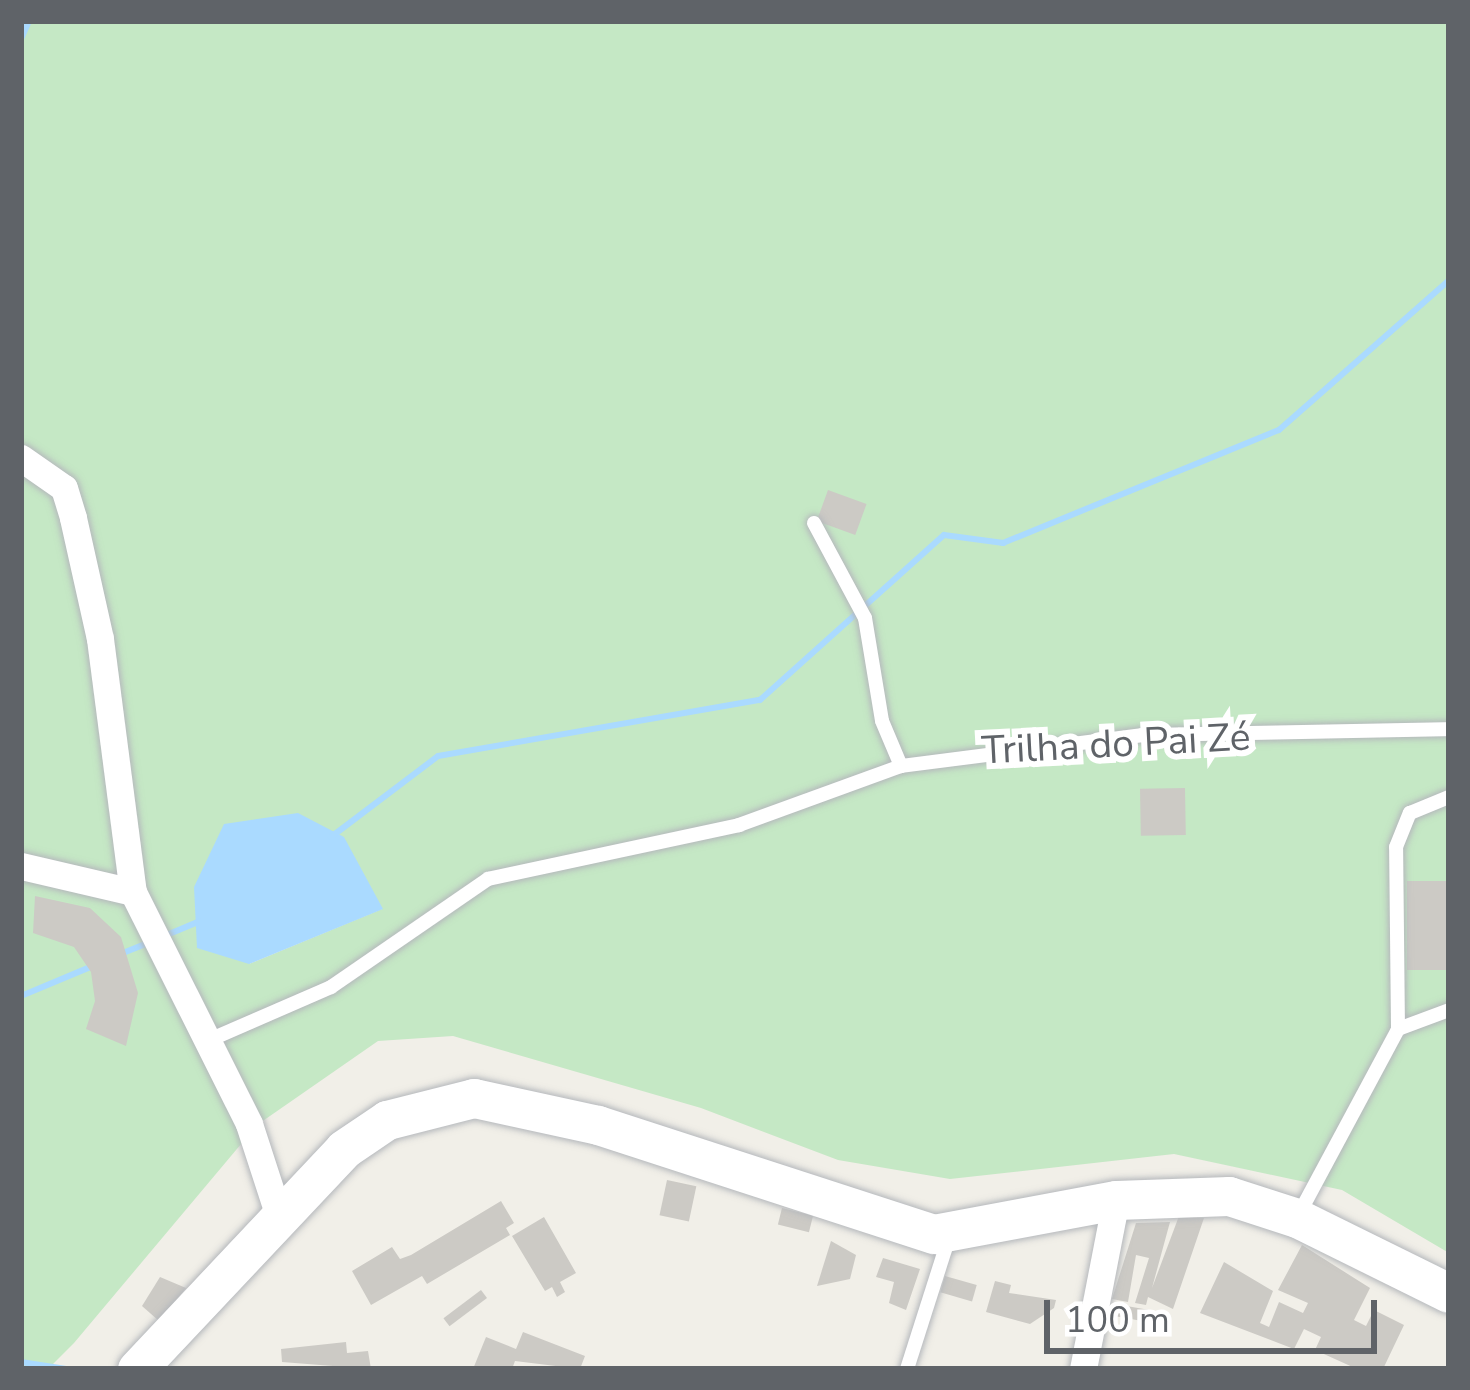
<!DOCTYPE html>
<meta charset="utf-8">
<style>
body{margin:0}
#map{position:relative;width:1470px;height:1390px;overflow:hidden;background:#f1efe8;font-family:"Nunito Sans",sans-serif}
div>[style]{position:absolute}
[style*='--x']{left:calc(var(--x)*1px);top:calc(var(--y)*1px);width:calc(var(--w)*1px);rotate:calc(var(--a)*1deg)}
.green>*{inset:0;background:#c5e8c5}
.water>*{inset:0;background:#aadaff}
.stream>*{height:6px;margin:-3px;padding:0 3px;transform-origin:3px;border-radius:3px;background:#aadaff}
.building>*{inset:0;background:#cccac5;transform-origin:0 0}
.roads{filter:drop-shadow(0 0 3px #b5b8bc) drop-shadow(0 0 3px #b5b8bc)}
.lane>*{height:14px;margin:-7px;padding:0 7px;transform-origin:7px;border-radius:7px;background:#fff}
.street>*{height:27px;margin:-13.5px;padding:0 13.5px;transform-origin:13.5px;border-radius:13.5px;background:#fff}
.secondary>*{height:39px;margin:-19.5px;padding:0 19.5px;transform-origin:19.5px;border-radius:19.5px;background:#fff}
span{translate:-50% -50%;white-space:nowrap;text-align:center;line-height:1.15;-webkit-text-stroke:12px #fff;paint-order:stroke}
.street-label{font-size:39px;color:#5f6368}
.frame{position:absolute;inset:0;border:24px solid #5f6368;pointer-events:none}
.scale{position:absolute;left:1044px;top:1300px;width:333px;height:54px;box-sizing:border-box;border:6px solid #5f6368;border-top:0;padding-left:15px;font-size:36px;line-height:42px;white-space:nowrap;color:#5f6368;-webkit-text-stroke:9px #fff;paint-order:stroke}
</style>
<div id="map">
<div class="green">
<i style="clip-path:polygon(evenodd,21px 21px,1449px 21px,1449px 1253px,1342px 1190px,1174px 1154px,950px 1179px,838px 1160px,701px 1108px,453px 1036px,378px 1041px,257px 1125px,74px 1343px,48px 1369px,21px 1369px,21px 21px,366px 881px,382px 909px,249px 964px,366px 881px)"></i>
</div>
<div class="water">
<i style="clip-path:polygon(298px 813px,344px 837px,383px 909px,249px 964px,197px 948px,194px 887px,224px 824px)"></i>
</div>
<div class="stream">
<i style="--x:21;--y:39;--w:20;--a:-66"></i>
<i style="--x:331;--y:837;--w:134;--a:-37.1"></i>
<i style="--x:438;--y:756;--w:327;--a:-9.9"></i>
<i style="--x:760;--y:700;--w:247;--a:-41.9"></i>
<i style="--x:944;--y:535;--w:60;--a:7.7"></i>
<i style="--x:1003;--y:543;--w:298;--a:-22.3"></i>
<i style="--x:1279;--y:430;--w:227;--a:-41.4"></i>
<i style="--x:162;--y:937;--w:41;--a:-22.8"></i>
<i style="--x:123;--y:953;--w:29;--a:-22"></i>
<i style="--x:21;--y:996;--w:80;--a:-22.7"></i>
<i style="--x:21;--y:1362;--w:47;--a:8.7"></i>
</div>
<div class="building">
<i style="left:828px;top:490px;width:41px;height:33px;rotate:20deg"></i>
<i style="left:1185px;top:788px;width:47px;height:45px;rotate:89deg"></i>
<i style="left:1407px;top:881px;width:42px;height:89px"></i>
<i style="clip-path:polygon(35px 896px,90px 908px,121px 937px,138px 993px,126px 1046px,86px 1029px,95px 1001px,91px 972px,74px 947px,33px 933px)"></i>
<i style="left:667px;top:1180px;width:30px;height:36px;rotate:12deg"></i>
<i style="clip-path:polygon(501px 1201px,514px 1223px,506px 1228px,510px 1235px,427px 1284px,422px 1276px,371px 1305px,352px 1271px,392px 1247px,400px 1259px,411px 1255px)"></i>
<i style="left:782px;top:1208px;width:32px;height:17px;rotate:14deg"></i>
<i style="clip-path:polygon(1179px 1216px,1204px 1218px,1173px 1309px,1148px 1297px,1146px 1305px,1135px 1303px,1149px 1258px,1136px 1255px,1128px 1302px,1112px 1299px,1136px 1223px,1170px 1222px,1152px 1288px)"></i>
<i style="clip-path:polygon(544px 1217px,576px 1273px,560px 1282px,565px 1292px,557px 1297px,552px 1287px,545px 1291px,512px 1236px)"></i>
<i style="clip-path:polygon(831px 1241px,856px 1255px,850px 1279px,817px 1286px)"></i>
<i style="clip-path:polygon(1302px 1245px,1370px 1288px,1354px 1320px,1366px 1326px,1374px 1310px,1404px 1325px,1383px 1369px,1357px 1369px,1315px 1350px,1321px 1337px,1304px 1329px,1294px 1349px,1200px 1313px,1224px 1262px,1273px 1291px,1260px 1323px,1269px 1327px,1279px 1302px,1303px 1313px,1308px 1303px,1278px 1290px)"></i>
<i style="clip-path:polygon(883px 1258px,920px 1269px,906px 1310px,889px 1303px,894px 1282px,876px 1277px)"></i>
<i style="left:945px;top:1276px;width:33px;height:17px;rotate:16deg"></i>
<i style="clip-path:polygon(160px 1277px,186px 1288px,159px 1321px,142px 1306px)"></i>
<i style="clip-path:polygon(995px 1281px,1011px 1285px,1009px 1293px,1056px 1300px,1054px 1308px,1030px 1324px,986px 1312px)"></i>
<i style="left:481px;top:1290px;width:10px;height:47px;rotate:53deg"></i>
<i style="left:1115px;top:1304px;width:35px;height:12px;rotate:10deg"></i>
<i style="clip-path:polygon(523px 1332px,585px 1356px,580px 1369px,515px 1361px,512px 1369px,473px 1369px,486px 1337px,516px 1349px)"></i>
<i style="clip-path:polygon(346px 1342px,347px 1353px,368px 1351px,371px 1369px,282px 1362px,281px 1349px)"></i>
</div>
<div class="roads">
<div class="lane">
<i style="--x:814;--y:523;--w:108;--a:61.8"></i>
<i style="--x:865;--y:618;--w:104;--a:80.6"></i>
<i style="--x:882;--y:721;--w:49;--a:67.1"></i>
<i style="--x:1398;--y:1029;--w:54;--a:-20.4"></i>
<i style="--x:207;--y:1041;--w:135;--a:-23.5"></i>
<i style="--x:331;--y:987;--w:191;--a:-34.5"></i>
<i style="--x:488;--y:879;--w:257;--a:-12.1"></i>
<i style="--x:739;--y:825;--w:172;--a:-20"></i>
<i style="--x:901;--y:766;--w:243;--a:-7.3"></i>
<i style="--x:1142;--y:735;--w:307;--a:-1.1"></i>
<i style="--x:1299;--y:1214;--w:210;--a:-61.8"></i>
<i style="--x:1398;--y:1029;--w:182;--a:-90.6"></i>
<i style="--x:1396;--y:847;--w:37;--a:-68"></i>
<i style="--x:1410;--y:813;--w:42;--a:-22.3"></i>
<i style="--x:907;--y:1369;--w:139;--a:-72.3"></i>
</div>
<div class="street">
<i style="--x:21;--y:458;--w:52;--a:34.9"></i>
<i style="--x:64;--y:488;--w:31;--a:73"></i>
<i style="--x:73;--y:518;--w:124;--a:77.4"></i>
<i style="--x:100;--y:639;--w:255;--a:82.6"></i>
<i style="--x:133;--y:892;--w:259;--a:63.4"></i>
<i style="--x:249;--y:1124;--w:94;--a:72"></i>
<i style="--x:21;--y:866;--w:115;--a:13.1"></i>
<i style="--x:1083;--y:1369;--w:172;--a:-79"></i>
</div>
<div class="secondary">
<i style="--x:137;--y:1369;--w:302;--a:-46.7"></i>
<i style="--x:344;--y:1149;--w:52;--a:-34"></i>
<i style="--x:387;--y:1120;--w:90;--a:-14.2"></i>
<i style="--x:474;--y:1098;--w:127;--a:12.3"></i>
<i style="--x:598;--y:1125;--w:353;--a:18"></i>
<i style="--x:934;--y:1234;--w:185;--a:-10.6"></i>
<i style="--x:1116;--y:1200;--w:113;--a:-2"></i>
<i style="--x:1229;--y:1196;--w:71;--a:17.9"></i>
<i style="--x:1297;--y:1218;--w:169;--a:26.3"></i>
</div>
</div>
<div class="street-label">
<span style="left:1116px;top:745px;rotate:-3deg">Trilha do Pai Zé</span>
</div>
<div class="frame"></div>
<div class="scale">100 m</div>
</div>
